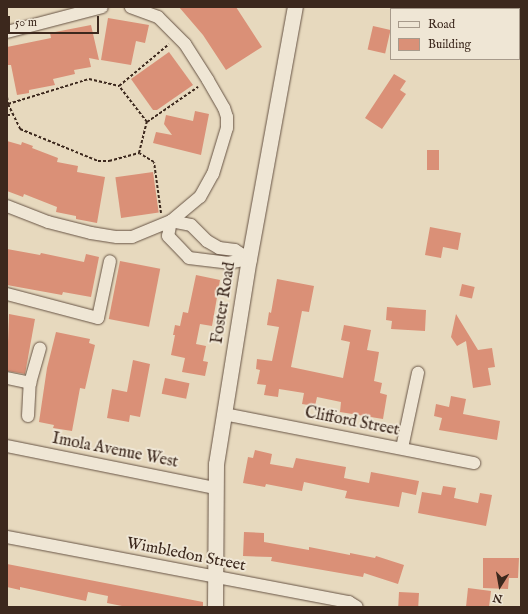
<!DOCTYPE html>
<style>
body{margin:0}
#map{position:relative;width:528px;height:614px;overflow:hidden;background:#e7d9be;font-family:"IM FELL English",serif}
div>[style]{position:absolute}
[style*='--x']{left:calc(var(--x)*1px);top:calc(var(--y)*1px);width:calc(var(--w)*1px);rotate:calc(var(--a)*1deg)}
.building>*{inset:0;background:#da9077;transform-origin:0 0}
.path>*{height:2px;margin-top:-1px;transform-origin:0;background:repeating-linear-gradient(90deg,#3c281d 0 3px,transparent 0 5px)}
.roads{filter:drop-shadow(0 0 1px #675445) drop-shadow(0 0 1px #675445)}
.minor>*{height:12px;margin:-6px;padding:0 6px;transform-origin:6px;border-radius:6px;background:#efe6d5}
.tertiary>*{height:15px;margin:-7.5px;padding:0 7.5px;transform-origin:7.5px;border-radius:7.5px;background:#efe6d5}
span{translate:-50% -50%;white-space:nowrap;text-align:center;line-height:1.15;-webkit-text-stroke:4px #efe6d5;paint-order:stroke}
.street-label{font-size:16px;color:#3c281d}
.frame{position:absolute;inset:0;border:8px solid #3c281d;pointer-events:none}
.legend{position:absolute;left:390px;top:8px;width:130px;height:52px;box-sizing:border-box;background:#efe6d5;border:1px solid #a79a8b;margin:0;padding:5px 7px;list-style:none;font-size:12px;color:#3c281d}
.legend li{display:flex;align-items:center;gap:8px;height:20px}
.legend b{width:20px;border:1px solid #a79a8b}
.north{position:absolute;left:480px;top:566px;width:40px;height:40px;-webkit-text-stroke:3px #efe6d5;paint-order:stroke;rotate:191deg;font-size:11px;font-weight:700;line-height:16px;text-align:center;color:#3c281d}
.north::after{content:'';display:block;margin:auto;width:14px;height:18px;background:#3c281d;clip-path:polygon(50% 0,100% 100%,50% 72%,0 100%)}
.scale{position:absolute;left:8px;top:16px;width:91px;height:18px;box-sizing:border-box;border:2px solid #3c281d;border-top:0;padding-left:5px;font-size:12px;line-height:14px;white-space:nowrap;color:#3c281d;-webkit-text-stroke:3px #efe6d5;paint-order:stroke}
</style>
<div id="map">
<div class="building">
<i style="clip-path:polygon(179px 7px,236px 7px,262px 47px,226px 70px,203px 35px)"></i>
<i style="clip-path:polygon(108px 18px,149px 25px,145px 43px,136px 41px,131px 65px,101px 60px)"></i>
<i style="clip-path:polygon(91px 25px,99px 60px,89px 58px,91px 67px,74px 70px,75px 74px,53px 79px,55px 85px,29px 90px,29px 93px,17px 95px,11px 65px,7px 65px,7px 47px,51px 38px,50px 33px)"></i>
<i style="left:373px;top:26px;width:18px;height:24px;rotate:13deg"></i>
<i style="clip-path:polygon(169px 52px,193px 85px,157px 110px,153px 110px,131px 79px)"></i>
<i style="clip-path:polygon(394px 74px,406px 81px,400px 90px,406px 94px,382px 129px,365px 118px)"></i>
<i style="clip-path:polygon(195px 111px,209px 114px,201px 155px,153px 143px,156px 132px,172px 135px,164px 124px,166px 115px,193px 121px)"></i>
<i style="clip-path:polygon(7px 141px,21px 145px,22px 142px,33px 146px,32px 148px,58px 158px,57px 162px,78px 166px,77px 172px,105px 177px,97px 223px,76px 219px,76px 216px,56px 212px,57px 207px,24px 194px,23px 197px,7px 191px)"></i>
<i style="left:427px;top:150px;width:12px;height:20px"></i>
<i style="left:153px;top:172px;width:41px;height:38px;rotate:82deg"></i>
<i style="clip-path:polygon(430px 227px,461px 233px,458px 250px,443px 247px,441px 258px,425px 255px)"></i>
<i style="clip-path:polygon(7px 249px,40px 255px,41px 253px,84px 262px,86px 254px,99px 257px,91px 297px,63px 292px,62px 295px,7px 285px)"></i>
<i style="left:120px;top:261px;width:41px;height:59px;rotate:11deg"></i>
<i style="clip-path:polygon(196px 275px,220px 280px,212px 326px,200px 324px,196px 344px,206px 346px,203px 361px,208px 362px,205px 376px,182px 372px,185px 358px,171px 355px,175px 335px,173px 335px,175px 325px,180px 326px,183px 312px,188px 313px)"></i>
<i style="clip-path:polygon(277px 279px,314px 286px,309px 312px,302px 311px,291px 367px,343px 378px,350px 342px,341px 340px,344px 325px,371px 330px,367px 350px,379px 352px,374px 381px,382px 383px,380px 393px,387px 395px,383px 419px,340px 412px,341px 402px,317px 397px,315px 406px,302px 404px,304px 393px,279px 389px,278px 397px,264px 395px,266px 385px,257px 384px,260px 370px,256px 369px,257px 359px,272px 361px,279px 327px,267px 325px,269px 312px,271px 313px)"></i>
<i style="left:462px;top:284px;width:13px;height:12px;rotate:13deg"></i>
<i style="clip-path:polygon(387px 307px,426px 310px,425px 331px,391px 329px,392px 321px,386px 320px)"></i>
<i style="clip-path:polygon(9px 314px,35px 319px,25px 374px,7px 371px)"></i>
<i style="clip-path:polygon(456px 314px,478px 350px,492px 348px,495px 367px,488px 368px,491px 385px,473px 388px,466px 341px,457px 346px,451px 337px)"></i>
<i style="clip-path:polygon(56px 332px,90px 339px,89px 343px,95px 345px,85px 389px,80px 388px,72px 431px,53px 428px,54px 425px,39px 422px,47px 368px)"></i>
<i style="clip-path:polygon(133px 360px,150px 364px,140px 417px,130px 415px,129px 422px,107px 418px,112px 389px,127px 392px)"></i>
<i style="left:165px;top:378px;width:25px;height:16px;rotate:12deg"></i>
<i style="clip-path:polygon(451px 396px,466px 399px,463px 414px,500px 421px,497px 440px,439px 430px,442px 418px,434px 416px,436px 404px,449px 407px)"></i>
<i style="clip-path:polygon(255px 450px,272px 454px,270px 464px,293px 468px,296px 458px,346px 467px,344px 478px,369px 483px,371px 472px,419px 481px,416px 495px,402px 492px,399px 507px,345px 498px,347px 491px,304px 482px,302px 491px,266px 484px,265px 487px,243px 483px,248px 457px,253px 458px)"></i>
<i style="clip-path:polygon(443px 486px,456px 488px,454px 498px,478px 503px,480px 493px,492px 495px,486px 526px,418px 513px,422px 492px,441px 495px)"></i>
<i style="clip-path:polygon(244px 532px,264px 533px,264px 542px,309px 550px,309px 547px,350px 555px,350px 553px,375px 558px,376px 556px,404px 565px,398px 584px,364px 573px,363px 577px,271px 561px,272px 557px,243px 556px)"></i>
<i style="clip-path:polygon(483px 558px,519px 558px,518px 578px,509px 578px,508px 589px,483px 588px)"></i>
<i style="clip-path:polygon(7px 564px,203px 602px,203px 607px,127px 607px,107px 603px,108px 596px,88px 592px,86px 601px,20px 587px,20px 590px,7px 587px)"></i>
<i style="clip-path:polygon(468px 588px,491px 591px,489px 607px,466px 607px)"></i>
<i style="left:399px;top:592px;width:20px;height:15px;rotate:3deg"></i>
</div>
<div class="path">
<i style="--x:7;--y:97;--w:7;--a:82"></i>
<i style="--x:8;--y:104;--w:85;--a:-17.2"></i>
<i style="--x:89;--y:79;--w:31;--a:13"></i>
<i style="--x:8;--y:104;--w:28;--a:64"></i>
<i style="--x:20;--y:129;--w:84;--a:22.3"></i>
<i style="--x:98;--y:161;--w:11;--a:0"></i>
<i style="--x:109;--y:161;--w:31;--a:-15"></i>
<i style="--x:7;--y:115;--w:5;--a:0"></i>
<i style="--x:147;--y:122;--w:46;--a:-127.9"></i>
<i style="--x:119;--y:86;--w:65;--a:-40"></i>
<i style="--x:161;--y:213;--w:51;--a:-97.8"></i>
<i style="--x:154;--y:162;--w:17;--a:-149"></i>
<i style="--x:139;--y:153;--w:32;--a:-76"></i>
<i style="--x:147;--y:122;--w:62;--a:-34.5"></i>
</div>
<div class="roads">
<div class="minor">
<i style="--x:7;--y:32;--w:98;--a:-14.7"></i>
<i style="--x:7;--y:206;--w:44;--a:21.3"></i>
<i style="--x:48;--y:222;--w:44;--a:14.3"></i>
<i style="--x:91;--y:233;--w:26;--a:9"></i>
<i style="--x:117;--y:237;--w:15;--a:0"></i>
<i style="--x:132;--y:237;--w:42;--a:-22.3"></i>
<i style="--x:171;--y:221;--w:38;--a:-40"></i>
<i style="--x:200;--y:197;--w:26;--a:-61"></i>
<i style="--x:213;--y:174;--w:48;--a:-73.1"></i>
<i style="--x:227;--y:128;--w:11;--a:-90"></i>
<i style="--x:227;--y:117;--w:9;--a:-108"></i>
<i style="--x:224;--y:108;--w:32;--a:-120"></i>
<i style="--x:208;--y:80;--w:43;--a:-122.6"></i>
<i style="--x:185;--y:44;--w:38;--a:-135"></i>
<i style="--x:158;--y:17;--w:29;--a:-160"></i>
<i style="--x:171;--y:221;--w:15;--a:101"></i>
<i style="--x:168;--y:236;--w:30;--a:46"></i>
<i style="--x:189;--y:258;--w:38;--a:7"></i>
<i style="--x:227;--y:263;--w:22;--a:-10"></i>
<i style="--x:171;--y:221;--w:20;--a:11"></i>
<i style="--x:191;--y:225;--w:23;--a:45"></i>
<i style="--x:207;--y:241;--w:14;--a:30"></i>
<i style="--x:219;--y:248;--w:16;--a:7"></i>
<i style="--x:235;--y:250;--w:17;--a:33"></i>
<i style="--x:7;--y:294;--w:94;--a:14.8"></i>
<i style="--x:98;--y:318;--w:58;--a:-78.1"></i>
<i style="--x:7;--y:378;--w:24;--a:12"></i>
<i style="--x:224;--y:414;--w:255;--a:11.1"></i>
<i style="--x:28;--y:416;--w:33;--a:-87"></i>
<i style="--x:30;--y:383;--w:36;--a:-74"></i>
<i style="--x:7;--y:446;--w:213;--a:11.4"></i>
<i style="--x:402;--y:448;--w:77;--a:-78"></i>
<i style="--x:7;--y:537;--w:348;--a:10.8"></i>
<i style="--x:349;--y:602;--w:9;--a:32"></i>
</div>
<div class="tertiary">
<i style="--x:215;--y:607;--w:143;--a:-89.6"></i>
<i style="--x:216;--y:464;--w:208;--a:-80.9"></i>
<i style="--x:249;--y:259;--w:256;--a:-79.7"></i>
</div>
</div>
<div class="street-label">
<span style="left:224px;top:303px;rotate:-81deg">Foster Road</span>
<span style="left:352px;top:422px;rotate:11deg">Clifford Street</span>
<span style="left:115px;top:451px;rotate:11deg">Imola Avenue West</span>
<span style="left:186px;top:555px;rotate:11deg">Wimbledon Street</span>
</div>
<div class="frame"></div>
<ul class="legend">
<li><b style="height:5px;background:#efe6d5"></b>Road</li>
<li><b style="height:11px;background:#da9077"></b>Building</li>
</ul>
<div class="north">N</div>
<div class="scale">50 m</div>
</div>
